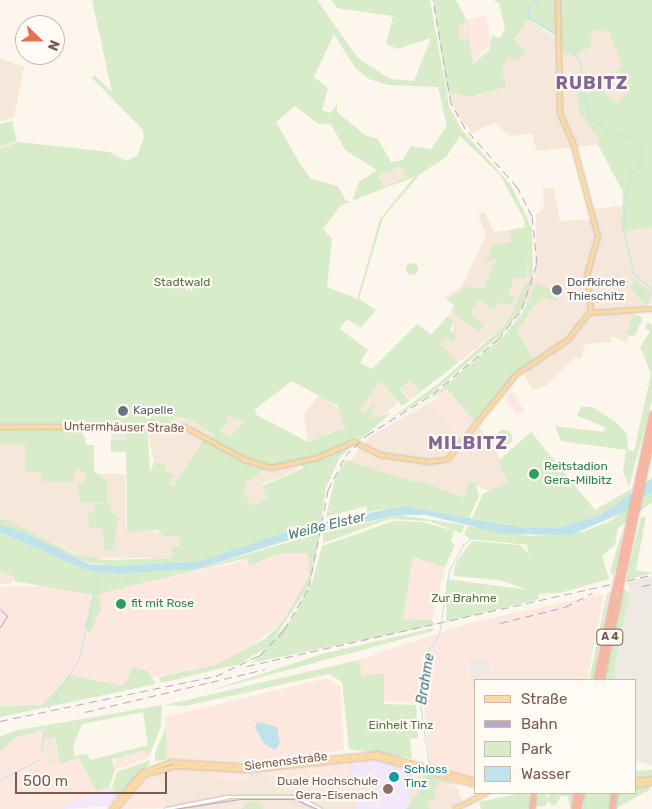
<!DOCTYPE html>
<meta charset="utf-8">
<style>
body{margin:0}
#map{position:relative;width:652px;height:809px;overflow:hidden;background:#fdf6ec;font-family:Rubik,sans-serif}
div>[style]{position:absolute}
[style*='--x']{left:calc(var(--x)*1px);top:calc(var(--y)*1px);width:calc(var(--w)*1px);rotate:calc(var(--a)*1deg)}
.residential>*{inset:0;background:#f5e8da;transform-origin:0 0}
.commercial>*{inset:0;background:#fde8e0}
.industrial>*{inset:0;background:#efe9e4;transform-origin:0 0}
.education>*{inset:0;background:#f3e8fa}
.green>*{inset:0;background:#d8ecc9;transform-origin:0 0}
.round{border-radius:50%}
.water>*{inset:0;background:#bfe3e8}
.stream>*{height:1px;margin:-0.5px;padding:0 0.5px;transform-origin:0.5px;border-radius:0.5px;background:#bfe3e8}
.roads{filter:drop-shadow(0 0 1px #d1beb0) drop-shadow(0 0 1px #d1beb0)}
.minor>*{height:2.5px;margin:-1.25px;padding:0 1.25px;transform-origin:1.25px;border-radius:1.25px;background:#fff}
.major>*{height:4px;margin:-2px;padding:0 2px;transform-origin:2px;border-radius:2px;background:#fbd9a5}
.highway>*{height:4.5px;margin:-2.25px;padding:0 2.25px;transform-origin:2.25px;border-radius:2.25px;background:#f7b7a3}
.tram>*{height:1px;margin:-0.5px;padding:0 0.5px;transform-origin:0.5px;border-radius:0.5px;background:#b9a8c9}
.rail>*{height:1px;margin-top:-0.5px;transform-origin:0;background:repeating-linear-gradient(90deg,#b9a8c9 0 8px,transparent 0 13px)}
.bridges{filter:drop-shadow(0 0 1px #dad1cd) drop-shadow(0 0 1px #dad1cd)}
.highway-bridge>*{height:4.5px;margin:-2.25px;padding:0 2.25px;transform-origin:2.25px;border-radius:2.25px;background:#f7b7a3}
.dots>*{width:14px;height:14px;translate:-50% -50%;box-sizing:border-box;border:2px solid #fffaf3;border-radius:50%}
span{translate:-50% -50%;white-space:nowrap;text-align:center;line-height:1.15;-webkit-text-stroke:4.5px #fffaf3;paint-order:stroke}
.shield-label span{padding:1px 4px;background:#fffaf3;border:1px solid;border-radius:4px;-webkit-text-stroke-width:0}
.shield-label{font-size:11px;color:#7a5c4d;font-weight:700}
.park-label{font-size:12px;color:#537a41}
.worship-label{font-size:12px;color:#5b616d}
.left{translate:0 -50%;text-align:left}
.street-label{font-size:12px;color:#7a5c4d}
.leisure-label{font-size:12px;color:#27864d}
.culture-label{font-size:12px;color:#0d838f}
.education-label{font-size:12px;color:#785e54}
.right{translate:-100% -50%;text-align:right}
.water-label{font-size:14px;color:#437c86;font-style:italic}
.district-label{font-size:18px;color:#846695;font-weight:700;letter-spacing:1px}
.legend{position:absolute;left:474px;top:679px;width:162px;height:115px;box-sizing:border-box;background:#fffaf3;border:1px solid #cabbb1;margin:0;padding:6px 9px;list-style:none;font-size:15px;color:#7a5c4d}
.legend li{display:flex;align-items:center;gap:10px;height:25px}
.legend b{width:25px;border:1px solid #cabbb1}
.north{position:absolute;left:15px;top:15px;width:50px;height:50px;box-sizing:border-box;background:#fffaf3;border:1px solid #cabbb1;border-radius:50%;rotate:112deg;font-size:14px;font-weight:700;line-height:20px;text-align:center;color:#7a5c4d}
.north::after{content:'';display:block;margin:auto;width:18px;height:22px;background:#e76f51;clip-path:polygon(50% 0,100% 100%,50% 72%,0 100%)}
.scale{position:absolute;left:15px;top:772px;width:152px;height:22px;box-sizing:border-box;border:2px solid #7a5c4d;border-top:0;padding-left:6px;font-size:15px;line-height:18px;white-space:nowrap;color:#7a5c4d;-webkit-text-stroke:4px #fffaf3;paint-order:stroke}
</style>
<div id="map">
<div class="residential">
<i style="clip-path:polygon(528px 19px,579px 54px,590px 47px,591px 30px,609px 32px,623px 66px,616px 70px,631px 90px,617px 103px,601px 90px,592px 93px,579px 112px,601px 141px,598px 145px,537px 151px,532px 134px,509px 136px,495px 122px,472px 133px,458px 115px,447px 91px,479px 96px,505px 87px,502px 69px,509px 56px,525px 52px,514px 40px)"></i>
<i style="clip-path:polygon(464px 20px,468px 40px,459px 40px,458px 27px)"></i>
<i style="clip-path:polygon(0 58px,24px 67px,14px 117px,0 122px)"></i>
<i style="clip-path:polygon(396px 168px,404px 169px,407px 177px,384px 187px,378px 176px)"></i>
<i style="clip-path:polygon(543px 188px,554px 188px,560px 221px,592px 219px,591px 209px,620px 206px,623px 207px,621px 232px,652px 227px,652px 303px,633px 310px,627px 342px,610px 336px,612px 342px,585px 344px,581px 359px,574px 358px,547px 385px,532px 390px,521px 368px,534px 358px,517px 331px,537px 305px,517px 301px,506px 324px,458px 363px,439px 342px,446px 337px,452px 343px,454px 321px,448px 316px,455px 306px,445px 298px,462px 286px,486px 235px,478px 215px,485px 212px,494px 232px,510px 230px,511px 242px,493px 244px,498px 258px,529px 257px,529px 279px,535px 279px,536px 214px,544px 208px)"></i>
<i style="clip-path:polygon(380px 380px,398px 403px,378px 420px,368px 420px,373px 403px,364px 413px,360px 409px)"></i>
<i style="left:410px;top:380px;width:15px;height:13px;rotate:48deg"></i>
<i style="clip-path:polygon(319px 395px,342px 411px,346px 427px,308px 442px,304px 414px)"></i>
<i style="clip-path:polygon(431px 402px,459px 438px,472px 428px,468px 424px,472px 420px,493px 441px,508px 482px,505px 486px,491px 492px,478px 486px,464px 498px,421px 480px,420px 483px,350px 461px,371px 436px)"></i>
<i style="clip-path:polygon(227px 415px,244px 422px,231px 436px,218px 431px,227px 423px)"></i>
<i style="clip-path:polygon(174px 416px,192px 420px,214px 434px,209px 442px,203px 440px,174px 486px,160px 463px,154px 462px,146px 425px,173px 425px)"></i>
<i style="clip-path:polygon(0 444px,25px 444px,25px 472px,41px 472px,41px 481px,76px 466px,86px 474px,85px 482px,77px 483px,80px 503px,108px 481px,98px 474px,125px 474px,126px 528px,178px 535px,180px 547px,172px 548px,171px 558px,87px 558px,0 519px)"></i>
<i style="clip-path:polygon(299px 465px,295px 471px,262px 484px,267px 498px,252px 506px,244px 493px,247px 482px,263px 469px)"></i>
<i style="clip-path:polygon(0 571px,13px 576px,12px 583px,0 584px)"></i>
<i style="clip-path:polygon(54px 737px,60px 764px,49px 767px,42px 751px,43px 739px)"></i>
<i style="clip-path:polygon(351px 759px,417px 769px,457px 788px,463px 803px,450px 809px,166px 809px,156px 773px,179px 768px,252px 773px)"></i>
</div>
<div class="commercial">
<i style="clip-path:polygon(486px 16px,491px 44px,472px 64px,466px 19px)"></i>
<i style="clip-path:polygon(447px 389px,472px 420px,468px 424px,472px 428px,459px 439px,431px 402px)"></i>
<i style="clip-path:polygon(511px 390px,524px 410px,517px 416px,505px 398px)"></i>
<i style="clip-path:polygon(308px 550px,309px 576px,283px 621px,244px 652px,215px 665px,153px 677px,148px 671px,123px 686px,69px 675px,42px 705px,0 706px,0 587px,50px 586px,93px 595px,285px 551px)"></i>
<i style="clip-path:polygon(413px 557px,445px 567px,432px 620px,403px 619px)"></i>
<i style="clip-path:polygon(604px 594px,587px 680px,476px 680px,476px 780px,429px 765px,424px 703px,384px 701px,384px 673px,362px 676px,359px 660px,468px 623px)"></i>
<i style="clip-path:polygon(327px 678px,340px 686px,344px 750px,236px 763px,167px 759px,165px 717px)"></i>
<i style="clip-path:polygon(45px 730px,42px 751px,49px 767px,79px 757px,97px 792px,64px 805px,65px 809px,0 809px,0 752px,15px 738px)"></i>
<i style="clip-path:polygon(143px 751px,150px 754px,145px 760px,113px 770px,116px 757px)"></i>
<i style="clip-path:polygon(347px 759px,350px 795px,317px 796px,285px 787px,260px 772px)"></i>
<i style="clip-path:polygon(207px 771px,219px 771px,250px 772px,248px 780px,232px 781px,218px 779px)"></i>
<i style="clip-path:polygon(156px 773px,165px 808px,119px 809px,141px 784px)"></i>
</div>
<div class="industrial">
<i style="left:111px;top:428px;width:16px;height:12px"></i>
<i style="clip-path:polygon(652px 576px,652px 765px,636px 761px,636px 680px,616px 680px,615px 664px,630px 593px,627px 582px)"></i>
<i style="clip-path:polygon(489px 659px,490px 680px,472px 685px,469px 660px)"></i>
</div>
<div class="education">
<i style="clip-path:polygon(383px 759px,407px 765px,409px 804px,406px 809px,355px 809px,355px 799px,368px 797px,367px 781px,353px 782px,351px 760px)"></i>
<i style="clip-path:polygon(112px 787px,116px 797px,109px 806px,65px 809px,64px 805px)"></i>
</div>
<div class="green">
<i style="clip-path:polygon(evenodd,92px 0,317px 0,357px 57px,390px 79px,414px 81px,431px 38px,398px 49px,386px 44px,393px 16px,337px 8px,331px 0,430px 0,449px 106px,462px 130px,511px 185px,532px 228px,533px 279px,529px 279px,528px 257px,526px 278px,514px 278px,508px 295px,516px 298px,512px 304px,499px 303px,494px 310px,479px 299px,470px 313px,484px 325px,479px 332px,451px 311px,455px 306px,447px 300px,466px 287px,484px 288px,496px 259px,486px 260px,493px 244px,511px 242px,510px 230px,525px 227px,524px 219px,500px 175px,460px 136px,446px 157px,420px 174px,383px 218px,359px 299px,376px 310px,361px 328px,347px 319px,340px 329px,368px 350px,360px 363px,372px 369px,417px 324px,431px 335px,448px 316px,454px 321px,450px 330px,458px 337px,452px 343px,446px 337px,440px 343px,458px 363px,402px 406px,380px 381px,360px 409px,364px 413px,373px 403px,376px 406px,369px 420px,391px 413px,340px 457px,326px 488px,321px 522px,200px 561px,118px 566px,89px 563px,0 525px,0 519px,10px 521px,74px 554px,106px 560px,171px 558px,172px 547px,180px 546px,178px 535px,165px 537px,157px 530px,127px 532px,126px 452px,111px 452px,111px 440px,126px 440px,127px 425px,0 424px,0 148px,18px 142px,110px 152px,126px 161px,137px 156px,144px 137px,143px 130px,92px 78px,94px 75px,112px 92px,92px 0,334px 34px,356px 69px,369px 79px,388px 85px,438px 87px,447px 126px,431px 149px,411px 146px,403px 160px,391px 162px,378px 139px,365px 135px,337px 112px,337px 104px,330px 113px,322px 110px,328px 88px,314px 77px,334px 34px,92px 0,295px 106px,318px 124px,331px 124px,345px 150px,377px 170px,359px 182px,352px 201px,346px 201px,338px 186px,311px 179px,299px 162px,276px 122px,295px 106px,92px 0,396px 168px,404px 169px,406px 177px,384px 187px,378px 176px,396px 168px,92px 0,414px 177px,380px 219px,357px 299px,327px 287px,332px 239px,323px 229px,341px 205px,414px 177px,92px 0,410px 380px,419px 391px,409px 400px,400px 389px,410px 380px,92px 0,292px 381px,338px 406px,345px 428px,308px 442px,257px 415px,254px 410px,292px 381px,92px 0,227px 415px,244px 422px,231px 436px,219px 431px,227px 423px,227px 415px,92px 0,174px 416px,192px 420px,214px 434px,210px 442px,203px 440px,174px 486px,170px 483px,174px 475px,165px 471px,165px 464px,154px 462px,150px 473px,147px 425px,173px 425px,174px 416px,92px 0,297px 463px,304px 468px,262px 486px,267px 498px,252px 506px,244px 493px,247px 482px,267px 467px,297px 463px)"></i>
<i style="clip-path:polygon(evenodd,433px 0,456px 0,466px 19px,473px 64px,489px 50px,492px 36px,500px 38px,505px 28px,499px 3px,493px 0,652px 0,652px 227px,621px 232px,623px 192px,598px 145px,600px 141px,579px 112px,578px 92px,603px 91px,617px 103px,630px 90px,616px 70px,623px 66px,609px 32px,592px 30px,590px 47px,574px 56px,558px 51px,556px 36px,528px 19px,514px 40px,526px 52px,517px 61px,509px 56px,502px 69px,506px 87px,471px 97px,447px 91px,433px 0,465px 21px,468px 39px,459px 40px,458px 27px,465px 21px)"></i>
<i style="clip-path:polygon(12px 121px,17px 141px,0 147px,0 124px)"></i>
<i class="round" style="left:406px;top:263px;width:12px;height:12px"></i>
<i style="clip-path:polygon(634px 279px,652px 293px,647px 307px,631px 289px)"></i>
<i style="clip-path:polygon(533px 281px,521px 310px,505px 331px,429px 396px,387px 421px,438px 384px,506px 324px,526px 283px)"></i>
<i style="clip-path:polygon(536px 283px,550px 289px,560px 285px,563px 292px,557px 301px,542px 297px,517px 331px,534px 359px,476px 424px,447px 389px,360px 443px,430px 399px,504px 335px,523px 312px)"></i>
<i style="clip-path:polygon(633px 313px,643px 318px,634px 337px,627px 334px)"></i>
<i style="clip-path:polygon(648px 322px,652px 325px,652px 400px,629px 487px,623px 471px,626px 450px,561px 441px,555px 426px,604px 432px,605px 427px,577px 416px,581px 407px,592px 407px,616px 422px,627px 434px,628px 450px,634px 451px,651px 374px,640px 347px,650px 332px,645px 328px)"></i>
<i style="clip-path:polygon(0 428px,81px 429px,87px 445px,94px 445px,94px 471px,108px 481px,107px 503px,80px 503px,77px 483px,85px 482px,86px 474px,76px 467px,73px 482px,41px 481px,41px 472px,25px 472px,25px 445px,0 444px)"></i>
<i class="round" style="left:496px;top:430px;width:16px;height:16px"></i>
<i style="clip-path:polygon(531px 432px,595px 510px,631px 489px,630px 497px,601px 515px,560px 527px,526px 528px,472px 518px,483px 494px,508px 482px,498px 461px)"></i>
<i style="clip-path:polygon(346px 460px,419px 483px,420px 480px,464px 498px,469px 483px,475px 482px,479px 496px,469px 518px,403px 506px,367px 512px,367px 506px,326px 517px,335px 478px)"></i>
<i style="clip-path:polygon(652px 491px,652px 502px,618px 528px,615px 545px,602px 556px,609px 579px,560px 593px,539px 594px,539px 599px,446px 622px,447px 579px,528px 590px,499px 580px,453px 576px,456px 562px,472px 541px,520px 545px,530px 555px,526px 546px,529px 545px,469px 539px,464px 534px,468px 526px,530px 536px,583px 532px,610px 521px)"></i>
<i style="clip-path:polygon(95px 504px,111px 505px,111px 514px,117px 514px,115px 550px,104px 550px,103px 528px,89px 528px,88px 512px,95px 511px)"></i>
<i style="clip-path:polygon(400px 515px,465px 525px,461px 533px,429px 521px,390px 519px,323px 543px,323px 533px)"></i>
<i style="clip-path:polygon(641px 517px,646px 517px,636px 570px,652px 573px,626px 580px)"></i>
<i style="clip-path:polygon(394px 521px,423px 522px,454px 531px,451px 541px,455px 545px,445px 567px,413px 557px,403px 619px,432px 620px,435px 625px,252px 663px,291px 620px,312px 583px,322px 546px)"></i>
<i style="clip-path:polygon(343px 524px,325px 530px,310px 531px,323px 525px)"></i>
<i style="clip-path:polygon(624px 526px,615px 571px,613px 576px,610px 571px)"></i>
<i style="clip-path:polygon(0 532px,85px 570px,118px 574px,197px 569px,320px 533px,310px 584px,270px 645px,240px 664px,161px 683px,159px 677px,215px 665px,265px 639px,283px 621px,309px 576px,308px 553px,278px 554px,249px 566px,247px 559px,239px 560px,99px 594px,101px 609px,90px 633px,84px 627px,93px 595px,14px 581px,13px 576px,0 571px)"></i>
<i style="clip-path:polygon(623px 589px,630px 593px,615px 664px,616px 680px,604px 680px)"></i>
<i style="clip-path:polygon(609px 592px,593px 680px,589px 680px,607px 594px)"></i>
<i style="clip-path:polygon(433px 628px,433px 631px,206px 692px,322px 654px)"></i>
<i style="clip-path:polygon(359px 660px,362px 676px,384px 673px,384px 704px,416px 705px,418px 738px,410px 739px,412px 758px,349px 749px,342px 682px,329px 674px,185px 706px,165px 705px)"></i>
<i style="clip-path:polygon(133px 667px,148px 671px,156px 684px,0 717px,0 706px,42px 705px,69px 675px,123px 686px)"></i>
<i style="clip-path:polygon(evenodd,162px 705px,161px 726px,150px 754px,143px 751px,112px 759px,115px 770px,109px 788px,97px 792px,79px 758px,60px 764px,55px 737px,43px 739px,44px 730px,15px 738px,0 752px,0 737px,14px 731px,162px 705px,143px 712px,148px 745px,90px 760px,87px 754px,75px 756px,73px 746px,82px 724px,143px 712px)"></i>
<i style="clip-path:polygon(166px 727px,167px 759px,155px 761px,155px 753px)"></i>
<i style="clip-path:polygon(150px 760px,148px 766px,116px 797px,112px 787px,117px 772px)"></i>
<i style="clip-path:polygon(652px 770px,652px 778px,636px 780px,636px 771px)"></i>
<i style="clip-path:polygon(424px 772px,461px 786px,439px 782px,434px 790px,436px 799px,427px 802px,430px 809px,406px 809px,422px 786px)"></i>
<i style="clip-path:polygon(650px 785px,649px 790px,615px 809px,617px 793px,636px 793px,636px 786px)"></i>
<i class="round" style="left:534px;top:793px;width:14px;height:14px"></i>
<i style="clip-path:polygon(520px 793px,529px 795px,531px 809px,481px 809px,479px 802px)"></i>
<i style="clip-path:polygon(548px 793px,573px 793px,570px 809px,568px 796px,561px 796px,555px 806px,549px 803px)"></i>
<i style="left:584px;top:793px;width:27px;height:16px"></i>
<i style="clip-path:polygon(248px 802px,259px 802px,263px 809px,241px 809px)"></i>
</div>
<div class="water">
<i style="clip-path:polygon(evenodd,652px 478px,652px 491px,624px 512px,571px 535px,504px 534px,426px 515px,400px 515px,308px 534px,197px 569px,118px 574px,85px 570px,0 532px,0 525px,23px 532px,89px 564px,118px 566px,200px 561px,304px 526px,403px 506px,526px 528px,560px 527px,601px 515px,652px 478px,327px 524px,343px 524px,310px 530px,317px 526px,327px 524px)"></i>
<i style="clip-path:polygon(257px 722px,277px 727px,280px 743px,275px 750px,264px 744px,255px 727px)"></i>
</div>
<div class="stream">
<i style="--x:538;--y:0;--w:12;--a:149"></i>
<i style="--x:528;--y:6;--w:11;--a:90"></i>
<i style="--x:528;--y:17;--w:34;--a:30"></i>
<i style="--x:560;--y:35;--w:31;--a:52"></i>
<i style="--x:579;--y:59;--w:61;--a:80.5"></i>
<i style="--x:589;--y:119;--w:26;--a:32"></i>
<i style="--x:611;--y:133;--w:27;--a:13"></i>
<i style="--x:637;--y:139;--w:8;--a:60"></i>
<i style="--x:641;--y:146;--w:18;--a:90"></i>
<i style="--x:641;--y:164;--w:12;--a:138"></i>
<i style="--x:632;--y:172;--w:18;--a:106"></i>
<i style="--x:627;--y:189;--w:39;--a:96"></i>
<i style="--x:623;--y:228;--w:46;--a:77.5"></i>
<i style="--x:633;--y:273;--w:25;--a:42"></i>
<i style="--x:126;--y:582;--w:8;--a:-76"></i>
<i style="--x:48;--y:708;--w:58;--a:-57.7"></i>
<i style="--x:79;--y:659;--w:90;--a:-77.2"></i>
<i style="--x:41;--y:751;--w:21;--a:-82"></i>
<i style="--x:429;--y:766;--w:63;--a:-98.3"></i>
<i style="--x:420;--y:704;--w:54;--a:-81.4"></i>
<i style="--x:428;--y:651;--w:20;--a:-57"></i>
<i style="--x:439;--y:634;--w:65;--a:-81.1"></i>
<i style="--x:449;--y:570;--w:29;--a:-61"></i>
<i style="--x:463;--y:545;--w:25;--a:-43"></i>
<i style="--x:0;--y:780;--w:45;--a:-27.7"></i>
<i style="--x:408;--y:809;--w:27;--a:-48"></i>
<i style="--x:426;--y:789;--w:17;--a:-87"></i>
<i style="--x:583;--y:809;--w:15;--a:-82"></i>
<i style="--x:610;--y:809;--w:16;--a:-86"></i>
<i style="--x:616;--y:809;--w:16;--a:-83"></i>
</div>
<div class="roads">
<div class="minor">
<i style="--x:166;--y:809;--w:61;--a:-11.3"></i>
<i style="--x:226;--y:797;--w:72;--a:0"></i>
<i style="--x:298;--y:797;--w:25;--a:29"></i>
</div>
<div class="major">
<i style="--x:590;--y:313;--w:62;--a:-3.7"></i>
<i style="--x:0;--y:427;--w:185;--a:0"></i>
<i style="--x:185;--y:427;--w:68;--a:28.8"></i>
<i style="--x:245;--y:460;--w:27;--a:17"></i>
<i style="--x:271;--y:468;--w:47;--a:-12.3"></i>
<i style="--x:317;--y:458;--w:40;--a:-23.4"></i>
<i style="--x:354;--y:442;--w:30;--a:26"></i>
<i style="--x:381;--y:455;--w:49;--a:8.1"></i>
<i style="--x:430;--y:462;--w:18;--a:-9"></i>
<i style="--x:448;--y:459;--w:109;--a:-50.9"></i>
<i style="--x:517;--y:374;--w:61;--a:-33.7"></i>
<i style="--x:568;--y:340;--w:37;--a:-52"></i>
<i style="--x:591;--y:311;--w:36;--a:-96"></i>
<i style="--x:587;--y:275;--w:40;--a:-74"></i>
<i style="--x:598;--y:237;--w:97;--a:-104.9"></i>
<i style="--x:573;--y:143;--w:32;--a:-114"></i>
<i style="--x:560;--y:114;--w:114;--a:-91"></i>
<i style="--x:636;--y:781;--w:16;--a:-7"></i>
<i style="--x:636;--y:785;--w:16;--a:-7"></i>
<i style="--x:111;--y:809;--w:48;--a:-49.3"></i>
<i style="--x:142;--y:773;--w:31;--a:-21"></i>
<i style="--x:171;--y:762;--w:81;--a:3.5"></i>
<i style="--x:252;--y:767;--w:127;--a:-5.9"></i>
<i style="--x:378;--y:754;--w:102;--a:15.4"></i>
<i style="--x:116;--y:809;--w:45;--a:-49.5"></i>
<i style="--x:145;--y:775;--w:33;--a:-16"></i>
<i style="--x:177;--y:766;--w:71;--a:3.2"></i>
<i style="--x:248;--y:770;--w:128;--a:-5.8"></i>
<i style="--x:375;--y:757;--w:105;--a:15.5"></i>
<i style="--x:455;--y:809;--w:36;--a:-27"></i>
</div>
<div class="highway">
<i style="--x:624;--y:568;--w:137;--a:-78.2"></i>
<i style="--x:619;--y:569;--w:159;--a:-78.1"></i>
<i style="--x:596;--y:680;--w:87;--a:-78.7"></i>
<i style="--x:601;--y:680;--w:88;--a:-78.2"></i>
<i style="--x:532;--y:809;--w:16;--a:-86"></i>
<i style="--x:574;--y:809;--w:16;--a:-83"></i>
<i style="--x:578;--y:809;--w:16;--a:-79"></i>
<i style="--x:612;--y:809;--w:16;--a:-83"></i>
</div>
</div>
<div class="tram">
<i style="--x:0;--y:609;--w:10;--a:45"></i>
<i style="--x:7;--y:616;--w:13;--a:122"></i>
<i style="--x:173;--y:809;--w:68;--a:-8.5"></i>
<i style="--x:240;--y:799;--w:54;--a:0"></i>
<i style="--x:294;--y:799;--w:25;--a:23"></i>
</div>
<div class="rail">
<i style="--x:642;--y:586;--w:10;--a:-11"></i>
<i style="--x:500;--y:623;--w:67;--a:-13.8"></i>
<i style="--x:565;--y:607;--w:31;--a:-27"></i>
<i style="--x:247;--y:666;--w:415;--a:-12.7"></i>
<i style="--x:85;--y:712;--w:185;--a:-13.4"></i>
<i style="--x:0;--y:721;--w:221;--a:-11.8"></i>
<i style="--x:216;--y:676;--w:49;--a:-25.5"></i>
<i style="--x:260;--y:655;--w:35;--a:-46"></i>
<i style="--x:284;--y:630;--w:50;--a:-59.8"></i>
<i style="--x:309;--y:587;--w:99;--a:-78.9"></i>
<i style="--x:328;--y:490;--w:38;--a:-63"></i>
<i style="--x:345;--y:456;--w:30;--a:-44"></i>
<i style="--x:367;--y:435;--w:78;--a:-31.8"></i>
<i style="--x:433;--y:394;--w:85;--a:-40.2"></i>
<i style="--x:498;--y:339;--w:38;--a:-51"></i>
<i style="--x:522;--y:309;--w:48;--a:-71.9"></i>
<i style="--x:537;--y:263;--w:47;--a:-96.1"></i>
<i style="--x:532;--y:216;--w:33;--a:-117"></i>
<i style="--x:517;--y:187;--w:79;--a:-131.4"></i>
<i style="--x:465;--y:128;--w:29;--a:-119"></i>
<i style="--x:451;--y:103;--w:105;--a:-99.9"></i>
</div>
<div class="bridges">
<div class="highway-bridge">
<i style="--x:619;--y:594;--w:26;--a:-79"></i>
<i style="--x:613;--y:595;--w:27;--a:-77"></i>
</div>
</div>
<div class="dots">
<i style="left:557px;top:290px;background:#6b7280"></i>
<i style="left:123px;top:411px;background:#6b7280"></i>
<i style="left:534px;top:474px;background:#2e9e5b"></i>
<i style="left:121px;top:604px;background:#2e9e5b"></i>
<i style="left:394px;top:777px;background:#0f9aa8"></i>
<i style="left:388px;top:789px;background:#8d6e63"></i>
</div>
<div class="shield-label">
<span style="left:610px;top:637px">A 4</span>
</div>
<div class="park-label">
<span style="left:182px;top:283px">Stadtwald</span>
<span style="left:464px;top:599px">Zur Brahme</span>
<span style="left:401px;top:726px">Einheit Tinz</span>
</div>
<div class="worship-label">
<span class="left" style="left:567px;top:290px">Dorfkirche<br>Thieschitz</span>
<span class="left" style="left:133px;top:411px">Kapelle</span>
</div>
<div class="street-label">
<span style="left:124px;top:428px;rotate:1deg">Untermhäuser Straße</span>
<span style="left:286px;top:762px;rotate:-7deg">Siemensstraße</span>
</div>
<div class="leisure-label">
<span class="left" style="left:544px;top:474px">Reitstadion<br>Gera-Milbitz</span>
<span class="left" style="left:131px;top:604px">fit mit Rose</span>
</div>
<div class="culture-label">
<span class="left" style="left:404px;top:777px">Schloss<br>Tinz</span>
</div>
<div class="education-label">
<span class="right" style="left:378px;top:789px">Duale Hochschule<br>Gera-Eisenach</span>
</div>
<div class="water-label">
<span style="left:327px;top:526px;rotate:-14deg">Weiße Elster</span>
<span style="left:426px;top:679px;rotate:-81deg">Brahme</span>
</div>
<div class="district-label">
<span style="left:592px;top:83px">RUBITZ</span>
<span style="left:468px;top:443px">MILBITZ</span>
</div>
<ul class="legend">
<li><b style="height:6px;background:#fbd9a5"></b>Straße</li>
<li><b style="height:6px;background:#b9a8c9"></b>Bahn</li>
<li><b style="height:14px;background:#d8ecc9"></b>Park</li>
<li><b style="height:14px;background:#bfe3e8"></b>Wasser</li>
</ul>
<div class="north">N</div>
<div class="scale">500 m</div>
</div>
